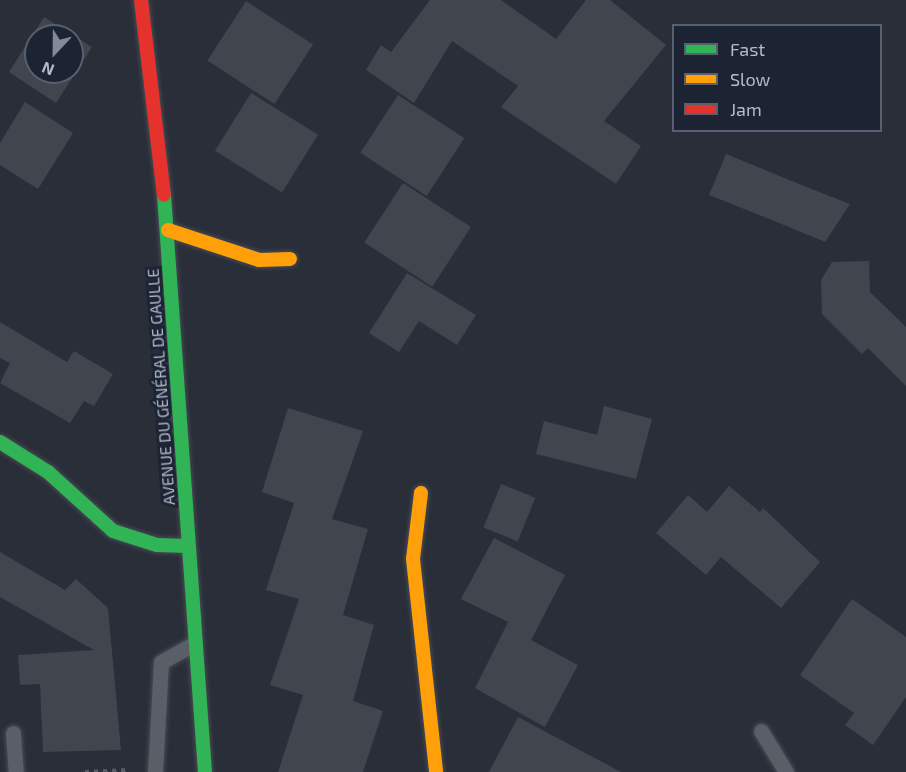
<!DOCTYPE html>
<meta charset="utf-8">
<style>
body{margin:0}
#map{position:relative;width:906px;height:772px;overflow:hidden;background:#292e39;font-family:"Exo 2",sans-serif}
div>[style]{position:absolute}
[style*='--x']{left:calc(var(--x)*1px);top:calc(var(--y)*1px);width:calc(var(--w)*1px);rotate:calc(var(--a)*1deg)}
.building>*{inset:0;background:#41454e;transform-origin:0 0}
.path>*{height:4px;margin-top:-2px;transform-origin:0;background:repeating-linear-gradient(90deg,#575c64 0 4.5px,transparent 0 9px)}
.roads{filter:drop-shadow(0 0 2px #464a52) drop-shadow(0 0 2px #464a52)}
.lane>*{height:15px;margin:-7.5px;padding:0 7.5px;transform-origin:7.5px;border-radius:7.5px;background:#5a5e66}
.fast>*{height:14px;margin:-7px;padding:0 7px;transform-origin:7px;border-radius:7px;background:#30b455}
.slow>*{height:14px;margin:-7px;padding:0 7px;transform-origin:7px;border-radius:7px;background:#ff9f0a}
.jam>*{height:14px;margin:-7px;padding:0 7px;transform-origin:7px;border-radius:7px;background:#e5322d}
span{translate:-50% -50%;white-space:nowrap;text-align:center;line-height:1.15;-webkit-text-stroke:6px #1c2434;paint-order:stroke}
.street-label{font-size:16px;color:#b3baca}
.legend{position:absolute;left:672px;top:24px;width:210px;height:108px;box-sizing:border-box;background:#1c2434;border:2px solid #586070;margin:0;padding:8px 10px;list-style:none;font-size:18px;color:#b3baca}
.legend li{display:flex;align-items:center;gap:12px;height:30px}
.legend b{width:30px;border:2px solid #586070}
.north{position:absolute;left:24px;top:24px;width:60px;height:60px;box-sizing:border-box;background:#1c2434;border:2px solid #586070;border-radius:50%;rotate:202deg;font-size:16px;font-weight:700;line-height:24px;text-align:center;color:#b3baca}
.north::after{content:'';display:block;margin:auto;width:21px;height:27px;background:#838997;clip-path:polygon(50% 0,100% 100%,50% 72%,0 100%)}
</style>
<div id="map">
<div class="building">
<i style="clip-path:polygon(430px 0,501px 0,556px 39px,586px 0,610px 0,666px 45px,604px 121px,641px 146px,616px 184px,501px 107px,518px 86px,452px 41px,414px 103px,366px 70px,381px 45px,391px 52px)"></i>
<i style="left:246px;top:1px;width:80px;height:71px;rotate:33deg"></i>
<i style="clip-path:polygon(evenodd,44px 17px,92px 47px,56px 103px,9px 72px,44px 17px,36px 36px,72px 36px,72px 72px,36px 72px,36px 36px)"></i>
<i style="left:251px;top:93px;width:79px;height:68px;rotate:32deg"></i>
<i style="left:398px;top:95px;width:79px;height:69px;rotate:33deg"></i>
<i style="clip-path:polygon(25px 102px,73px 133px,38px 189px,0 165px,0 143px)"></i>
<i style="clip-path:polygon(726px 154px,809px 188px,850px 204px,825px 242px,779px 223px,709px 195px)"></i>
<i style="left:403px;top:183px;width:81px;height:71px;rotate:33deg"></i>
<i style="clip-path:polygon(869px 261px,870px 292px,906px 327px,906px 386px,868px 348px,862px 354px,822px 314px,821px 280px,832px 262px)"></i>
<i style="clip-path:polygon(407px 273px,476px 315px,457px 345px,419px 321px,399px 352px,369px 333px)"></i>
<i style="clip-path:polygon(0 322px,67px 362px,74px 351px,113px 374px,94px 406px,84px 401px,70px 423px,0 383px,10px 363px,0 358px)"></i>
<i style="clip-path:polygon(604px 406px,652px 419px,636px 479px,536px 454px,544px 421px,597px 435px)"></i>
<i style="clip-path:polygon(288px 408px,363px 431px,332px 519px,368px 529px,343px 615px,374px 625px,353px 701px,383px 711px,363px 772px,278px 772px,303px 695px,270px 685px,299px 599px,266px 590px,294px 503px,262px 492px)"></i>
<i style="left:501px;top:484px;width:37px;height:47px;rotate:22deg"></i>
<i style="clip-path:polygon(729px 486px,760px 512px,763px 508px,820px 562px,781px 608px,721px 557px,706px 575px,656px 533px,688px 495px,707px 512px)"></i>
<i style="clip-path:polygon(494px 538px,565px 575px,531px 640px,578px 665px,545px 727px,475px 688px,508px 622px,461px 599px)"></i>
<i style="clip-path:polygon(0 552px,65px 590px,76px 579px,108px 608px,121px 750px,43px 752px,40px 684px,20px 685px,18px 655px,94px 650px,0 597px)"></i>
<i style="clip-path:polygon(852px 599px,906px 637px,906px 697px,873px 745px,845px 725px,854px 713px,800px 675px)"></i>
<i style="clip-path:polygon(518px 717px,621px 772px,489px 772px)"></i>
</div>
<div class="path">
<i style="--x:85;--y:772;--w:44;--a:-2.6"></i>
</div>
<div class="roads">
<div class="lane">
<i style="--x:761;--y:731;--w:48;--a:58.6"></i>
<i style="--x:13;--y:733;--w:39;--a:86"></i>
<i style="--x:155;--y:772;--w:110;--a:-86.9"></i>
<i style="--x:161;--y:662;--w:39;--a:-29"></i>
</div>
<div class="fast">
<i style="--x:164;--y:195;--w:578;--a:85.94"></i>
<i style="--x:0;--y:442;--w:57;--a:32"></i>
<i style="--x:48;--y:472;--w:88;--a:42.2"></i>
<i style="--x:113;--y:531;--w:46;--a:17.7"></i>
<i style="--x:157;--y:545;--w:31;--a:2"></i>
</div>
<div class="slow">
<i style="--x:168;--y:230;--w:96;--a:18.2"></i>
<i style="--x:259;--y:260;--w:31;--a:-2"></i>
<i style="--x:421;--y:493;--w:66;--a:96.9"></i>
<i style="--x:413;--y:559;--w:214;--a:83.8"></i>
</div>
<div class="jam">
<i style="--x:141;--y:0;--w:196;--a:83.3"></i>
</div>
</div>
<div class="street-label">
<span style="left:161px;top:387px;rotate:-94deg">AVENUE DU GÉNÉRAL DE GAULLE</span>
</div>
<ul class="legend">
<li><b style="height:8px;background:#30b455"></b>Fast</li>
<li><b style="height:8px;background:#ff9f0a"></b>Slow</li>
<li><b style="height:8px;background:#e5322d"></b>Jam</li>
</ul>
<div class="north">N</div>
</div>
